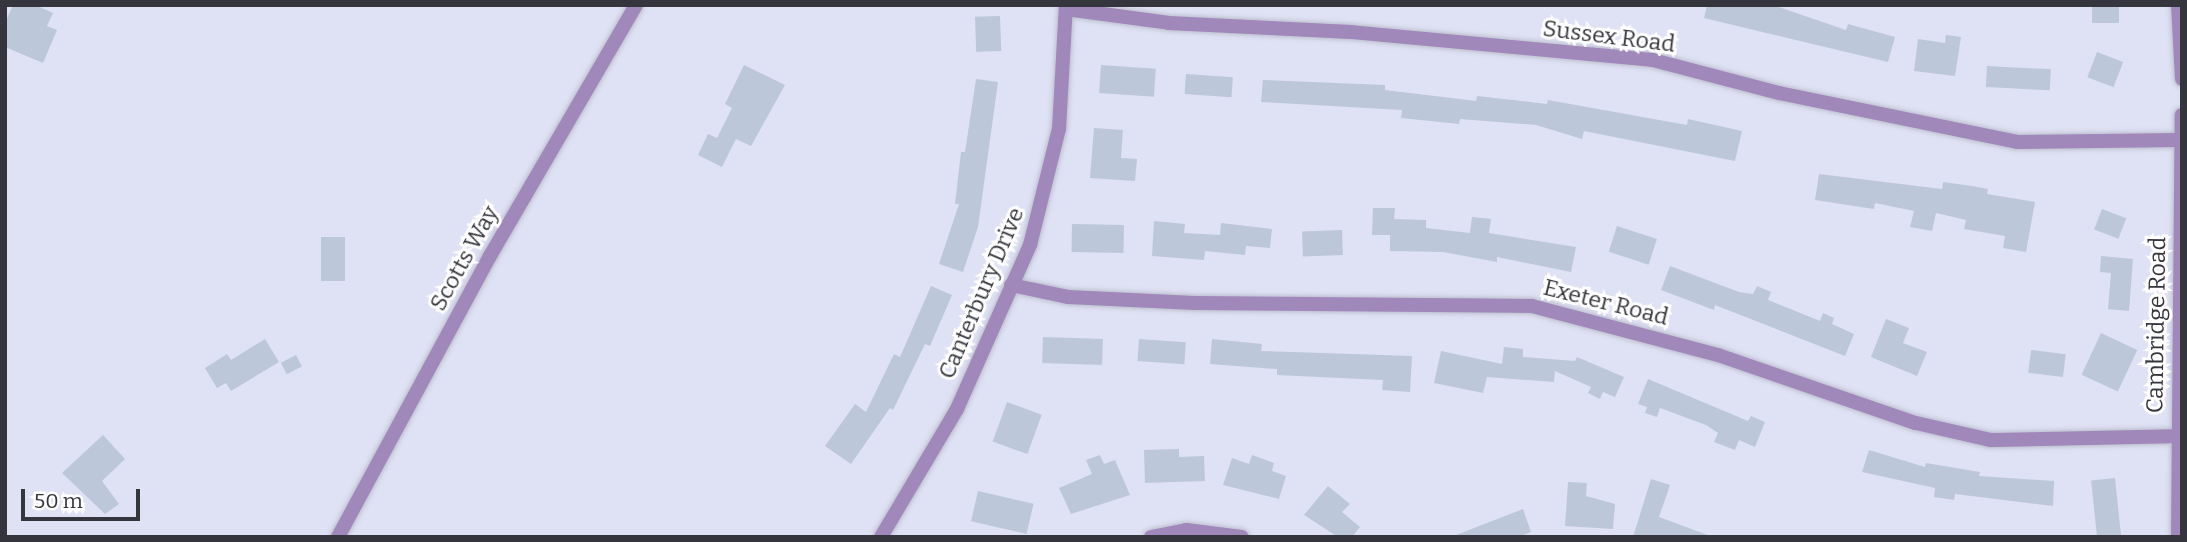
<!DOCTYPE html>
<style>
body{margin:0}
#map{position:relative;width:2187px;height:542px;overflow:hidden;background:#dfe1f4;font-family:Bitter,serif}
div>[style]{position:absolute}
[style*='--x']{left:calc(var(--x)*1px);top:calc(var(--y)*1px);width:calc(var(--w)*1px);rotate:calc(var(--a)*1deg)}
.building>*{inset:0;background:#bcc8d9;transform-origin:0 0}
.roads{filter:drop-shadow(0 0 2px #bdbfcf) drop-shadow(0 0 2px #bdbfcf)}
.street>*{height:14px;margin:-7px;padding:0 7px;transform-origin:7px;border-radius:7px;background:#a088ba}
span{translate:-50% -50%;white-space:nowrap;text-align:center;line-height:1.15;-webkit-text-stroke:6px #fff;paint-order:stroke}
.street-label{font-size:23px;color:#35363d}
.frame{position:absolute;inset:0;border:7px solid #35363d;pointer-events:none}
.scale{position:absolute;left:21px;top:489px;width:119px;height:32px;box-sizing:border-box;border:4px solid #35363d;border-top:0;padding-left:9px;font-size:21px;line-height:24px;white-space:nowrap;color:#35363d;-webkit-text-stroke:5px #fff;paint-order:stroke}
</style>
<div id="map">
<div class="building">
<i style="clip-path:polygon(13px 5px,35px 5px,53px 13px,47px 26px,57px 30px,43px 63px,5px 47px,5px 23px)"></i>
<i style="clip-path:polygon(1707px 5px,1773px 5px,1846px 30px,1848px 24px,1895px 37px,1888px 62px,1704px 18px)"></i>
<i style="left:2119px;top:5px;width:18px;height:27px;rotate:90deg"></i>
<i style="left:1000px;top:16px;width:35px;height:25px;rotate:88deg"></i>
<i style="clip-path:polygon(1946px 35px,1961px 37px,1955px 76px,1914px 71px,1918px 39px,1945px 43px)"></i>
<i style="left:2097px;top:52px;width:28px;height:27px;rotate:21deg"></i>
<i style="clip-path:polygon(744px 65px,785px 85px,751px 146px,736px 139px,722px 167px,698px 155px,708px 134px,717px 138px,732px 108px,725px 104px)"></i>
<i style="left:1101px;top:65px;width:55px;height:28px;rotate:4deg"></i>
<i style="left:1987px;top:66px;width:64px;height:21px;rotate:3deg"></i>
<i style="left:1186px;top:74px;width:47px;height:20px;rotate:4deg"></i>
<i style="clip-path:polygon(976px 79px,998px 82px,978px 227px,963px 272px,939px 264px,959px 204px,955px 204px,961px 152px,965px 152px)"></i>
<i style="clip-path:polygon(1263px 80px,1385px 85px,1385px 90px,1476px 101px,1477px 96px,1547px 104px,1548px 100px,1687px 125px,1688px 119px,1742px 131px,1735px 161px,1584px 131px,1582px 139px,1536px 125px,1460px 119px,1459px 124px,1401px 118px,1402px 110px,1261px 102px)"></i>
<i style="clip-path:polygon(1094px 128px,1123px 130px,1121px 158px,1137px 159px,1135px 181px,1090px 178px)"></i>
<i style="clip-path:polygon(1819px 174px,1942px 189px,1943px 182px,1972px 186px,1988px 189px,1987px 194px,2035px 202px,2026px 252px,2003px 248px,2005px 236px,1964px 229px,1966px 220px,1936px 213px,1932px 231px,1910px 227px,1914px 211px,1875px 203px,1874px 209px,1815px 200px)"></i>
<i style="clip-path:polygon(1373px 208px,1395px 208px,1394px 219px,1426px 220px,1426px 228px,1470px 233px,1472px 217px,1491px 219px,1489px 233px,1576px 247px,1571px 272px,1497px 257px,1497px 262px,1443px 252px,1390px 251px,1390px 235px,1372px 235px)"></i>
<i style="left:2102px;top:209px;width:26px;height:22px;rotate:21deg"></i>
<i style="clip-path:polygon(1154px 221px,1185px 224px,1184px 233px,1220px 235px,1221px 223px,1272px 229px,1270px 248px,1246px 246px,1245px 255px,1205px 251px,1204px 260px,1152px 256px)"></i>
<i style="left:1072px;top:224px;width:52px;height:28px;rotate:1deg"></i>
<i style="left:1617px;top:226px;width:42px;height:27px;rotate:18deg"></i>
<i style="left:1342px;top:230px;width:25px;height:40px;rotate:88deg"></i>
<i style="left:321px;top:237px;width:24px;height:44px"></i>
<i style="clip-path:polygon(2101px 256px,2133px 259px,2129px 311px,2108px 309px,2111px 273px,2100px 272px)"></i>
<i style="clip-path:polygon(1670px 266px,1739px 292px,1753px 294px,1757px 286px,1771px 292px,1768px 300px,1820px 321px,1823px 313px,1834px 318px,1832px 324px,1854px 334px,1845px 356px,1715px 305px,1714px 310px,1661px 290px)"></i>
<i style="clip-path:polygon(931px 286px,952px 295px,930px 346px,925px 344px,893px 410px,890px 408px,851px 464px,825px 446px,855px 404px,866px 412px,894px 354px,900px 357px)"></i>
<i style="clip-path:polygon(1886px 319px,1909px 328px,1903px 343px,1927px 352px,1917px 376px,1871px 357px)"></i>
<i style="left:2101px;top:333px;width:40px;height:46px;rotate:25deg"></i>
<i style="left:1043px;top:337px;width:60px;height:26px;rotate:2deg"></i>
<i style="clip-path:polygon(265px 339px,279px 362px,231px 391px,226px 383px,217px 388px,205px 368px,227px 354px,231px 360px)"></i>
<i style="left:1139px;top:339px;width:47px;height:22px;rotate:4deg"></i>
<i style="clip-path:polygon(1212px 339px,1262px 344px,1261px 351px,1412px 356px,1410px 392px,1382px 390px,1383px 380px,1277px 375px,1277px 369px,1210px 364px)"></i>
<i style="clip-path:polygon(1504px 347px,1523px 349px,1523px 357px,1575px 361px,1577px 357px,1624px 377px,1615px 397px,1603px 392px,1600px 399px,1588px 393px,1591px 387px,1555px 371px,1554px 382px,1487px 377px,1483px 393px,1434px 383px,1441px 351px,1502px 364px)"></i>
<i style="left:2031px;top:350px;width:35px;height:23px;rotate:7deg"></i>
<i style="left:296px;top:355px;width:13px;height:17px;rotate:63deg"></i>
<i style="clip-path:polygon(1648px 379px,1748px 421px,1751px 416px,1765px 422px,1755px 447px,1739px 440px,1735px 450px,1714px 442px,1718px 433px,1706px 425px,1660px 408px,1657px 417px,1645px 413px,1647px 407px,1638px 404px)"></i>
<i style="left:1007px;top:402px;width:37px;height:42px;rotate:20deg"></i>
<i style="clip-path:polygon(103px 435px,125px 459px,102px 481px,119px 504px,105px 514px,62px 473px)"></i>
<i style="clip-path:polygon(1179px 449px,1179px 457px,1204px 456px,1205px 481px,1145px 483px,1144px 450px)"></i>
<i style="clip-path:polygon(1869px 450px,1925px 467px,1926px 463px,1980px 472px,1979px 476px,2054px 481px,2053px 506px,1955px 494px,1954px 500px,1934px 497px,1935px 488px,1862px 472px)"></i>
<i style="clip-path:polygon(1100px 455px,1104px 464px,1115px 460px,1130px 495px,1071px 514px,1059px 488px,1092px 474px,1086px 460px)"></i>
<i style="clip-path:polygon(1252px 455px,1274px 463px,1272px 471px,1286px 476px,1279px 499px,1223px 485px,1232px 458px,1249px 464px)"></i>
<i style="left:2115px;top:478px;width:59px;height:24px;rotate:84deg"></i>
<i style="clip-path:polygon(1651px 479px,1670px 485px,1659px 517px,1713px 537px,1633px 537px)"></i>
<i style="clip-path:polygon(1568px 482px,1587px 483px,1586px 496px,1615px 504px,1613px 529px,1565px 526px)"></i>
<i style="clip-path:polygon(1328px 486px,1350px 504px,1342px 512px,1360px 527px,1352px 537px,1338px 537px,1304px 515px)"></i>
<i style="left:978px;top:491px;width:57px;height:31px;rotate:13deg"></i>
<i style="clip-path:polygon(1523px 509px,1531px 532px,1518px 537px,1451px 537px)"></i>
</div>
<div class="roads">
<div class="street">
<i style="--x:2178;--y:5;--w:74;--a:86.9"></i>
<i style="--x:1066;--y:9;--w:104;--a:7.7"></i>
<i style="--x:1169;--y:23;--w:182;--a:2.8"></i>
<i style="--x:1351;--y:32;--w:303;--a:5.3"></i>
<i style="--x:1653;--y:60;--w:130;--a:14.7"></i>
<i style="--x:1779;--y:93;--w:243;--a:11.6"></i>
<i style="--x:2017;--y:142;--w:164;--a:-0.7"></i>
<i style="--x:1011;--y:285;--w:58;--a:11.9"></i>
<i style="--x:1068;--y:297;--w:127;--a:2.7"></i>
<i style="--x:1195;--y:303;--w:337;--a:0.5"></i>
<i style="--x:1532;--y:306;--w:192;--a:14.8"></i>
<i style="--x:1718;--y:355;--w:209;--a:19"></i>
<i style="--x:1916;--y:423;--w:77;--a:12.8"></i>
<i style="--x:1991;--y:440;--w:186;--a:-1.2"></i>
<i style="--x:338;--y:537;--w:319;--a:-61.6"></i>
<i style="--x:490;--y:256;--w:290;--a:-59.8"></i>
<i style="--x:881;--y:537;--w:149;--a:-59.3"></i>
<i style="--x:957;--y:409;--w:180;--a:-66"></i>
<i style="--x:1030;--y:245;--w:120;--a:-76"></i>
<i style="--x:1059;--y:129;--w:124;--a:-86.8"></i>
<i style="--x:1151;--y:537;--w:36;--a:-11"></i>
<i style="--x:1186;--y:530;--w:56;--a:7.1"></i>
<i style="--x:2178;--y:537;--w:422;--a:-89.5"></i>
</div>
</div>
<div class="street-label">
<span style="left:1609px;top:36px;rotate:7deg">Sussex Road</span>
<span style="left:464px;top:258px;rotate:-61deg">Scotts Way</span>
<span style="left:981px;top:293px;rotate:-67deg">Canterbury Drive</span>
<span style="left:1606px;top:302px;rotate:14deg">Exeter Road</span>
<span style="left:2156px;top:325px;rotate:-89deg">Cambridge Road</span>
</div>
<div class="frame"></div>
<div class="scale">50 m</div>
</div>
